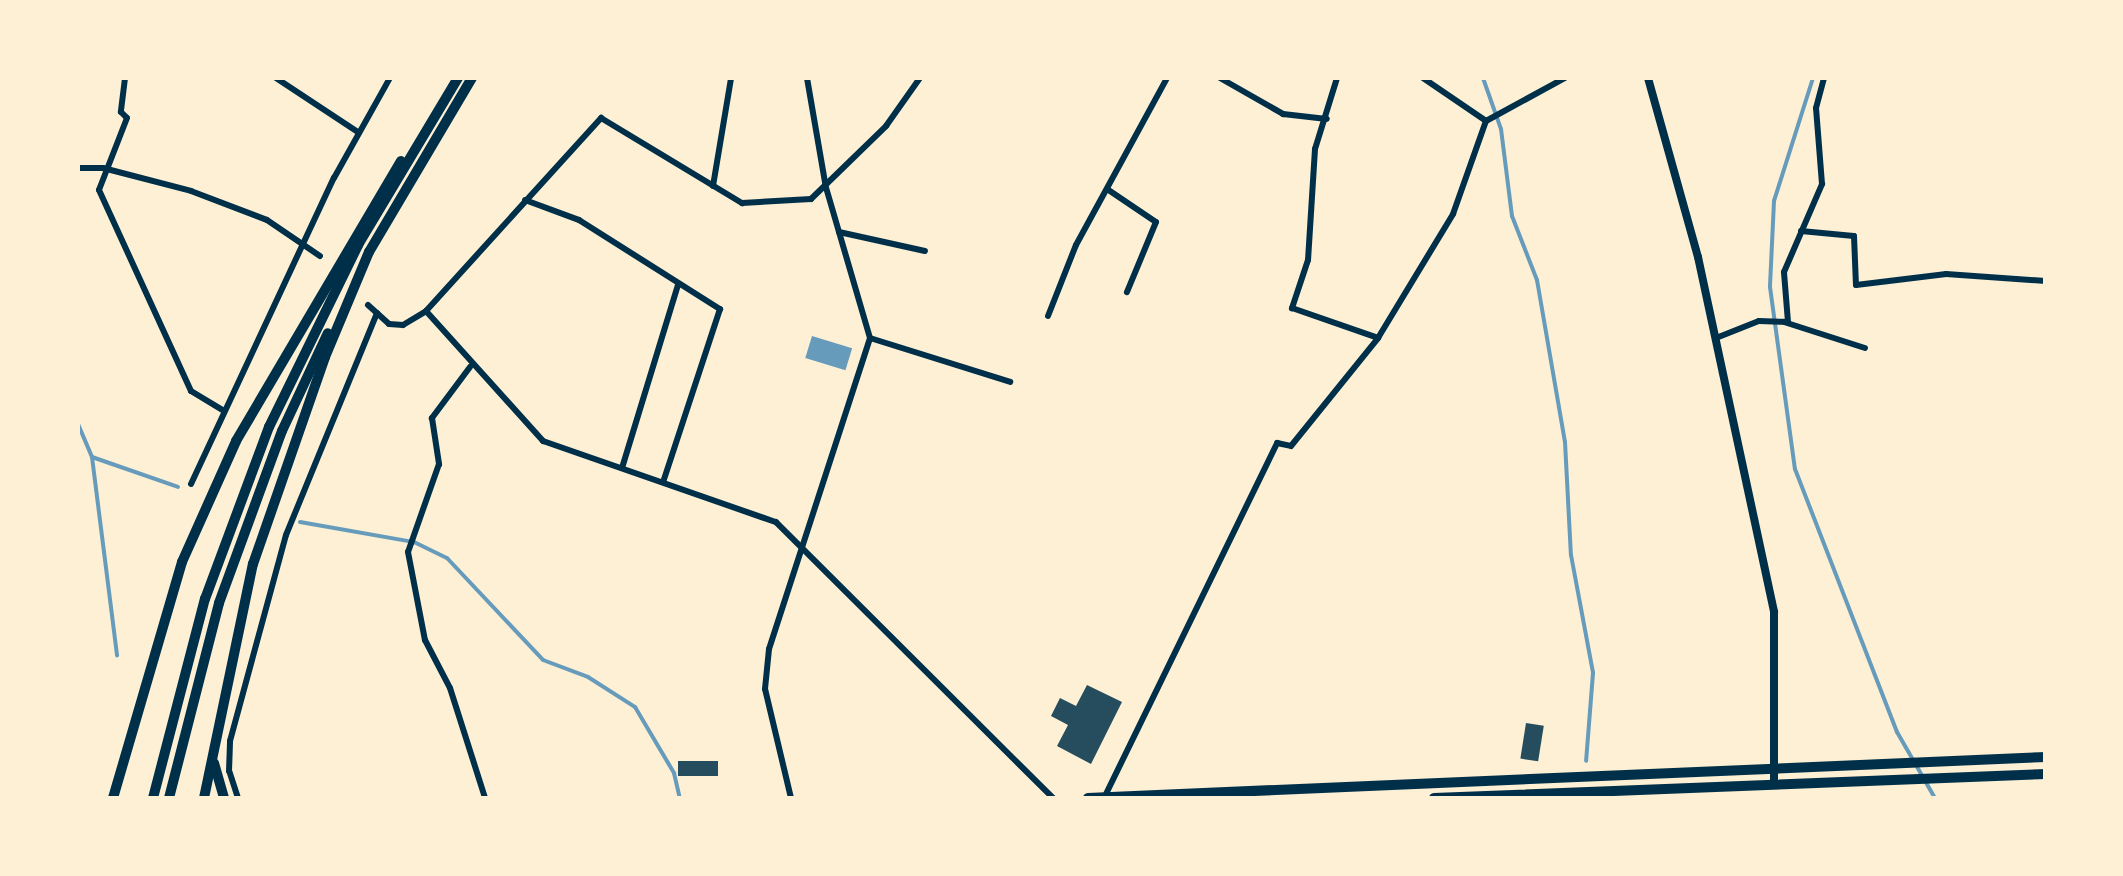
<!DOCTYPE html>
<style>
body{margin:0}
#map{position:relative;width:2123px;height:876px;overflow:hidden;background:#fdf0d5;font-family:Quicksand,sans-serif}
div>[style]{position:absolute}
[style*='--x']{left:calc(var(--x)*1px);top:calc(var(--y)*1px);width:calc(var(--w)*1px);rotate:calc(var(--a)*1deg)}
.water>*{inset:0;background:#669bbc;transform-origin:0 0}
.stream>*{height:4px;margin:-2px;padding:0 2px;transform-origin:2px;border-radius:2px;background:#669bbc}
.building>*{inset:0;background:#264d5e;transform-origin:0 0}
.minor>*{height:6px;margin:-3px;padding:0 3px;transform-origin:3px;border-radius:3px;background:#003049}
.tertiary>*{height:8px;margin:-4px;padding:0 4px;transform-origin:4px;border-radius:4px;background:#003049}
.trunk>*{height:10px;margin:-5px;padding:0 5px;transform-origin:5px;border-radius:5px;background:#003049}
span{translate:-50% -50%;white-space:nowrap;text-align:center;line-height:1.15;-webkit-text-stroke:8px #fdf0d5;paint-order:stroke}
.frame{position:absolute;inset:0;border:80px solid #fdf0d5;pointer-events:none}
</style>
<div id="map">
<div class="water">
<i style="left:812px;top:336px;width:42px;height:23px;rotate:17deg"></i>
</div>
<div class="stream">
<i style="--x:1483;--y:78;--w:54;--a:70.6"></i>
<i style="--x:1501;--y:129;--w:88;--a:82.8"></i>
<i style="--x:1512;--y:216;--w:69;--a:68.7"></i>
<i style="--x:1537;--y:280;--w:164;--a:80.2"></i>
<i style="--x:1565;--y:442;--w:113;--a:87"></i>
<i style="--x:1571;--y:555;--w:120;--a:79.4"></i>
<i style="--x:1593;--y:673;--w:88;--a:94.5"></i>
<i style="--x:1813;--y:78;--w:129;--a:107.6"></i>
<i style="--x:1774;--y:201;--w:86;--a:92.7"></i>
<i style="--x:1770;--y:287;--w:184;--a:82.2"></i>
<i style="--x:1795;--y:469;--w:282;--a:68.8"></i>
<i style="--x:1897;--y:732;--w:76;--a:60.1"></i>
<i style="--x:78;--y:424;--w:36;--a:67"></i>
<i style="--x:92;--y:457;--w:200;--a:82.8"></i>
<i style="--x:92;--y:457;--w:91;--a:19.2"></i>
<i style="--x:300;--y:522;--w:116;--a:10"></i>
<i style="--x:414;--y:542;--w:37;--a:26"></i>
<i style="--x:447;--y:558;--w:140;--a:46.7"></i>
<i style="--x:543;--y:660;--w:48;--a:20.7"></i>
<i style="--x:588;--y:677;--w:56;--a:32.6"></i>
<i style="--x:635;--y:707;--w:77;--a:59.4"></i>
<i style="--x:674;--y:773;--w:26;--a:77"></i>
</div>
<div class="building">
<i style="clip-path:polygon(1087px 685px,1122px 702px,1091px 764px,1057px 746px,1068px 725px,1051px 716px,1060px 698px,1076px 706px)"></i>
<i style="left:1526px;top:723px;width:18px;height:36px;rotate:9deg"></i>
<i style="left:718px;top:761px;width:15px;height:40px;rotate:90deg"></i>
</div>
<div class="minor">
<i style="--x:125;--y:78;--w:34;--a:97"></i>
<i style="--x:121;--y:112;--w:8;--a:45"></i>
<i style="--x:127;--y:118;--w:77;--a:111.3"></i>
<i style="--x:99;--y:190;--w:221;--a:65.4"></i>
<i style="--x:191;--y:391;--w:37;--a:31"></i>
<i style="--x:276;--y:78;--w:98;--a:33.4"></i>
<i style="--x:1220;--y:78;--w:73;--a:29.7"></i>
<i style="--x:1283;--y:114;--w:44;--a:6.5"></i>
<i style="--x:1337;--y:78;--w:74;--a:107.2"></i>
<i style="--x:1315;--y:149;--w:111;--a:93.6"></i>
<i style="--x:1308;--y:260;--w:51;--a:108.4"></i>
<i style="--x:1292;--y:308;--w:91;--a:19.2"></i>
<i style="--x:1423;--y:78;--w:76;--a:34.3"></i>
<i style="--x:1486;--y:121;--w:90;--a:-28.6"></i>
<i style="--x:78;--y:168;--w:25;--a:0"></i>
<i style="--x:103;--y:168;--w:91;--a:14.6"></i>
<i style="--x:191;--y:191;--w:81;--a:20.9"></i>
<i style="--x:267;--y:220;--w:64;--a:34.2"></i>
<i style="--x:713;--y:186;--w:109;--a:-80.5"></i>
<i style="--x:1107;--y:189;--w:59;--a:34"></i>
<i style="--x:1156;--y:222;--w:76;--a:112.5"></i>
<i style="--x:525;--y:200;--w:58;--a:20.3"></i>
<i style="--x:579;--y:220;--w:167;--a:32.3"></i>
<i style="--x:720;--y:309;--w:182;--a:108.2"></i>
<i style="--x:1801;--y:231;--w:53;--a:5.4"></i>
<i style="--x:1854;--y:236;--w:49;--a:87.7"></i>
<i style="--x:1856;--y:285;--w:91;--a:-7"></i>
<i style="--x:1946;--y:274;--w:100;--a:4"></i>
<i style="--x:839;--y:232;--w:88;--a:12.5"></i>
<i style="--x:368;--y:305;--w:28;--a:42"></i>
<i style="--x:389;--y:324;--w:14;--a:4"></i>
<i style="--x:403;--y:325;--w:27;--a:-31"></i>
<i style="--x:426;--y:311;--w:261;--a:-47.8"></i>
<i style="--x:601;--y:118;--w:165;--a:31.1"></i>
<i style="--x:742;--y:203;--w:69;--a:-3.3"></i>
<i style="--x:811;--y:199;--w:105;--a:-44.2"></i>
<i style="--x:886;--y:126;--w:59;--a:-54.7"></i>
<i style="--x:426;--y:311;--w:175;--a:48"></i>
<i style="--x:543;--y:441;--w:247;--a:19.2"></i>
<i style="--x:776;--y:522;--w:391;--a:44.9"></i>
<i style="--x:1048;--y:316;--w:76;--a:-68.5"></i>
<i style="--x:1076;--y:245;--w:190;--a:-61.4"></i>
<i style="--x:1788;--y:322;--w:50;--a:-94.6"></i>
<i style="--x:1784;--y:272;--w:96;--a:-66.6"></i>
<i style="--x:1822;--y:184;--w:76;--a:-94.5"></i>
<i style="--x:1816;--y:108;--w:31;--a:-75"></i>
<i style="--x:870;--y:338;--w:147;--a:17.4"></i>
<i style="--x:1716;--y:338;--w:46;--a:-21.6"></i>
<i style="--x:1759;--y:321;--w:25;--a:2"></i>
<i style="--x:1784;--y:322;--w:85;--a:17.8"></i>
<i style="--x:470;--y:367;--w:64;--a:126.7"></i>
<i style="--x:432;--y:418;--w:47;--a:81.3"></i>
<i style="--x:439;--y:464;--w:93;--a:109.4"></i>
<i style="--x:408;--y:552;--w:90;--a:79.1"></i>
<i style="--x:425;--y:640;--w:54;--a:62.5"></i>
<i style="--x:450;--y:688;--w:115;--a:72.3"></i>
<i style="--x:622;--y:468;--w:191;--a:-73"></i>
<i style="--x:191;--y:484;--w:338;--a:-65"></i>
<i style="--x:334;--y:178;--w:115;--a:-60.8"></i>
<i style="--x:1105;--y:796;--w:393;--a:-64"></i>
<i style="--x:1277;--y:443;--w:14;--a:12"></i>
<i style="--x:1291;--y:446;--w:139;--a:-51.1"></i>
<i style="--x:1378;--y:338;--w:145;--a:-58.8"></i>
<i style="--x:1453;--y:214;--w:99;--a:-70.5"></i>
<i style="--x:238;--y:798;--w:28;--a:-108"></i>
<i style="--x:229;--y:771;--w:30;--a:-88"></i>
<i style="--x:230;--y:741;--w:213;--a:-74.8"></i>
<i style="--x:286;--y:535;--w:240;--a:-67.7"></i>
<i style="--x:791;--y:798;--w:112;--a:-103.4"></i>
<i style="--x:765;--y:689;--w:40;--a:-84.3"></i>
<i style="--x:769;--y:649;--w:327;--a:-72"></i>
<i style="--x:870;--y:338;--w:156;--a:-106.3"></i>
<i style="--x:826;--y:188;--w:112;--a:-99.8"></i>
</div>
<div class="tertiary">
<i style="--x:1648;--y:78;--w:186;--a:74.4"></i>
<i style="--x:1698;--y:257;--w:363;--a:77.9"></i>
<i style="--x:1774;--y:612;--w:172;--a:90"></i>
</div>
<div class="trunk">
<i style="--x:214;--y:763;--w:36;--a:74"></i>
<i style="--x:113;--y:798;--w:246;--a:-73.7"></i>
<i style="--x:182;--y:562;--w:133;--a:-65.9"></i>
<i style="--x:236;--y:441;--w:325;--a:-59.5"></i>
<i style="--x:153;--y:798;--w:206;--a:-75.4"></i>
<i style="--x:205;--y:599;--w:184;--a:-69.6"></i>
<i style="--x:269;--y:427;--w:203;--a:-63.9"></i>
<i style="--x:358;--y:245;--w:195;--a:-59.1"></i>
<i style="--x:169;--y:798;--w:201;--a:-75.6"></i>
<i style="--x:219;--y:603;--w:183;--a:-69.9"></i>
<i style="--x:282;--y:431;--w:108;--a:-64.9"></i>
<i style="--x:204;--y:798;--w:239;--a:-78.2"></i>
<i style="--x:253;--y:564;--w:219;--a:-70.8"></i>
<i style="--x:325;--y:357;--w:114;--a:-67.3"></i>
<i style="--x:369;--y:252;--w:202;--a:-59.4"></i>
<i style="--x:1088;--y:798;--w:959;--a:-2.45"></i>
<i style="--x:1434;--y:798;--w:612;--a:-2.25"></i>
</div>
<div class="frame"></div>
</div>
